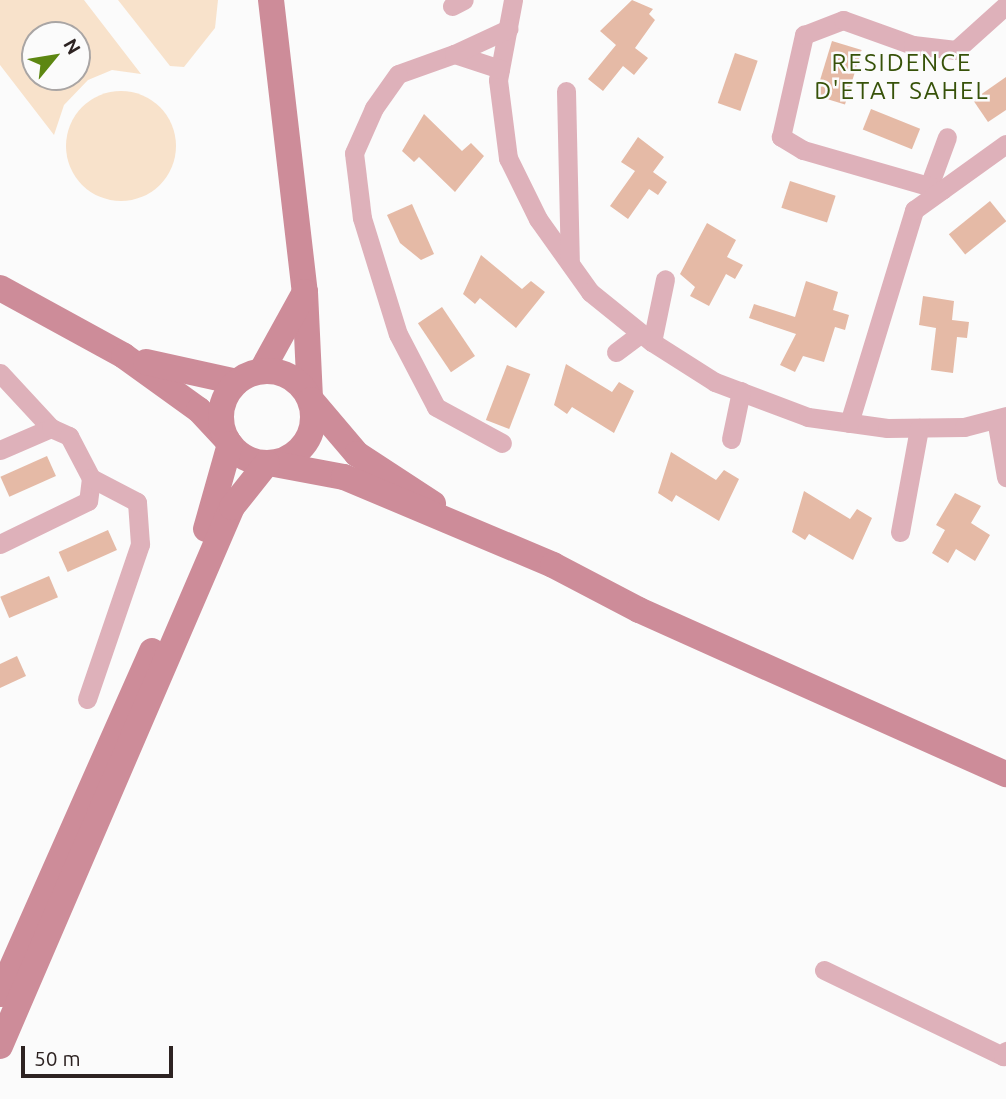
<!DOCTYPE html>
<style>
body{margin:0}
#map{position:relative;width:1006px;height:1099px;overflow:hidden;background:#fbfbfb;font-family:Ubuntu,sans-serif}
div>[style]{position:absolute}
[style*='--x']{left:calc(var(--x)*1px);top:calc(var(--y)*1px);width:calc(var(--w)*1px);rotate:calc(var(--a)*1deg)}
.green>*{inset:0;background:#f8e2cb}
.round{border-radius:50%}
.building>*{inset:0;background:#e5baa6;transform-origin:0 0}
.minor>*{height:19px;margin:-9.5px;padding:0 9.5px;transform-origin:9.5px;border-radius:9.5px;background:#deb1ba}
.secondary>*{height:26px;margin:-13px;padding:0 13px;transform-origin:13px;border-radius:13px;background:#cd8c99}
.secondary>.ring{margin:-13px;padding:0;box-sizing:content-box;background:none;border:26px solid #cd8c99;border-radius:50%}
span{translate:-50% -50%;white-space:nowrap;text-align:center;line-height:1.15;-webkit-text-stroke:5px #fbfbfb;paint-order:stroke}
.neighbourhood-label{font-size:24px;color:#375209;letter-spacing:2px}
.north{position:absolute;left:21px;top:21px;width:70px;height:70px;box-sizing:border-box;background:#fbfbfb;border:2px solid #a9a5a4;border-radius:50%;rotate:60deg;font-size:19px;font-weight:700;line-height:28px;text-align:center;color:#2d2322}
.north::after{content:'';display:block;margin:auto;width:24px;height:32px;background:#5d8712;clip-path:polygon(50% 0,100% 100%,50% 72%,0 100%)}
.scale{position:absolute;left:21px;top:1046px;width:152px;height:32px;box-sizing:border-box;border:4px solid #2d2322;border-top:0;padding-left:9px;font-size:21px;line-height:24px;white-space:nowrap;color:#2d2322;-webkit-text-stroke:5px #fbfbfb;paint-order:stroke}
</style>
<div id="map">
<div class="green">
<i style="clip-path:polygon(evenodd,0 0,84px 0,141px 74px,112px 70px,88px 80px,64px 105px,54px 135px,0 65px,0 0,35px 35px,77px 35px,77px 77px,35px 77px,35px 35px)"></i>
<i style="clip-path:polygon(118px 0,218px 0,215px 28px,184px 67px,170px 66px)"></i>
<i class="round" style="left:66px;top:91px;width:110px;height:110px"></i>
</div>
<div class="building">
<i style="clip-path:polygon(632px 0,653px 9px,649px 14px,655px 20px,635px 48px,648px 58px,634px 75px,623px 66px,603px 91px,588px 79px,616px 45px,600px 31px)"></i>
<i style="left:832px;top:41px;width:31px;height:57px;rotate:17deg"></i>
<i style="left:735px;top:53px;width:24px;height:53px;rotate:19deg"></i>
<i style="clip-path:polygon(1006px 77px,1006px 110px,988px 122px,973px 100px)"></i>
<i style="left:871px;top:109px;width:53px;height:22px;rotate:22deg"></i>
<i style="clip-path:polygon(424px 114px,462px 151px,471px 143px,484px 156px,455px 192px,419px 157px,414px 162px,402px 151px)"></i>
<i style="clip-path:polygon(638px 137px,664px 157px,653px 172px,667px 182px,658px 195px,649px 189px,628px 219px,610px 206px,635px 171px,621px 162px)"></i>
<i style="left:790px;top:181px;width:48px;height:28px;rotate:18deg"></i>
<i style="left:990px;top:201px;width:26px;height:53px;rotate:51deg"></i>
<i style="clip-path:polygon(412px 204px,434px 254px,421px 260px,400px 243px,387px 215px)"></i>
<i style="clip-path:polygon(707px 223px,736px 240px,727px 257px,743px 265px,735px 279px,726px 274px,709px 306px,690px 296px,695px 287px,680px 274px)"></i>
<i style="clip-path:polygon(481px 255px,522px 289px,531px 281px,545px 292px,516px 328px,480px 298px,475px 304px,463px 294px)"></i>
<i style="clip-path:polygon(806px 281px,838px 292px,833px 310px,849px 315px,845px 330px,835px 327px,824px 362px,803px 356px,795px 372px,780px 365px,796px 334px,749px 318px,754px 304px,795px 317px)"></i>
<i style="clip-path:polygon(923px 296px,954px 301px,952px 320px,969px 322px,967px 338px,957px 337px,953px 373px,931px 370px,936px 328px,919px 325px)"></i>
<i style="left:442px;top:307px;width:59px;height:29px;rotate:56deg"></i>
<i style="clip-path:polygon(566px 364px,612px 392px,619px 382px,634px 391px,614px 433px,572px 407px,567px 414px,554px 405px)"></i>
<i style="left:507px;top:365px;width:25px;height:59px;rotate:21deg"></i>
<i style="clip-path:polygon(671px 452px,716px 480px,724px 470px,739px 479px,719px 521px,676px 495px,672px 502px,658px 493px)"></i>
<i style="left:47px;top:456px;width:22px;height:51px;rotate:66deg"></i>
<i style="clip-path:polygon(804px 491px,850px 519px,857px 509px,872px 518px,853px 560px,809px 534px,805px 540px,792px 532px)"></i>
<i style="clip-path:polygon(955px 493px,981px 506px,971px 523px,990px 535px,975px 561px,956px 549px,948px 563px,932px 553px,945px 530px,936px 525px)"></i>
<i style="left:108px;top:530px;width:22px;height:54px;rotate:66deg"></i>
<i style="left:49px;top:576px;width:23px;height:53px;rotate:67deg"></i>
<i style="clip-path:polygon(17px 656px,26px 676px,0 688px,0 664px)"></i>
</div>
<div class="minor">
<i style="--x:513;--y:0;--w:81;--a:100.6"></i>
<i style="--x:498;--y:80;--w:79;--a:82.7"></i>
<i style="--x:508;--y:158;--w:68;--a:63.8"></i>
<i style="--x:538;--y:219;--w:90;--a:54.5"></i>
<i style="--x:590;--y:292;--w:80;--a:38.9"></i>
<i style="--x:652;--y:342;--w:75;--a:32.4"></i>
<i style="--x:715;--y:382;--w:99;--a:20.6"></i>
<i style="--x:808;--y:417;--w:80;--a:7.9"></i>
<i style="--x:887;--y:428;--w:77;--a:-0.7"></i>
<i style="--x:964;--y:427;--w:43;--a:-14.7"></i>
<i style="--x:452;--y:6;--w:13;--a:-27"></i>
<i style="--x:454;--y:54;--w:59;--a:160.3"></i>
<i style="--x:398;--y:74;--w:42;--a:125.2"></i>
<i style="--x:374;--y:108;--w:49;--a:114"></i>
<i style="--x:354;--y:153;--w:65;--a:83"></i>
<i style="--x:362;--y:218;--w:121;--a:72.8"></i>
<i style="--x:398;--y:334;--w:82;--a:62.5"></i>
<i style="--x:436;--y:407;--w:75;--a:28.6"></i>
<i style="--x:500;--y:69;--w:48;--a:-161.9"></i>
<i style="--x:454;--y:54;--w:60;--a:-24.8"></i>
<i style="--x:566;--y:91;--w:172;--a:88.7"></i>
<i style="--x:929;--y:186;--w:52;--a:-69.8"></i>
<i style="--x:942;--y:190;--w:145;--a:-163.9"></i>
<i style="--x:803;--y:150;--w:26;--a:-149"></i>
<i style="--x:781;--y:137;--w:105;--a:-77.3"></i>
<i style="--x:804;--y:35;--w:42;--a:-21"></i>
<i style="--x:843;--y:20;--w:74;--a:19.7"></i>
<i style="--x:913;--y:45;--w:43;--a:6.6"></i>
<i style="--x:956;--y:50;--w:67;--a:-42"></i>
<i style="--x:652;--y:342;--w:64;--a:-78.3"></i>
<i style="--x:616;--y:352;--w:31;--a:-37"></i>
<i style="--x:0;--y:373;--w:75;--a:47.2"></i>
<i style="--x:996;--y:419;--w:59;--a:80.2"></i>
<i style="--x:849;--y:423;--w:223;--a:-73"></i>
<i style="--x:914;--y:210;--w:113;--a:-35.7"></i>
<i style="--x:731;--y:439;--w:49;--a:-78.2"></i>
<i style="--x:0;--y:450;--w:56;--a:-23.3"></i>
<i style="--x:51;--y:428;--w:20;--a:24"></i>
<i style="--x:69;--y:436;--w:47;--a:62.4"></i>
<i style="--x:91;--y:478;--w:23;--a:97"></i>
<i style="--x:88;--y:501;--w:98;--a:154"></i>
<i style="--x:900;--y:532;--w:106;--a:-79.6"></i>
<i style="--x:87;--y:699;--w:164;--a:-71.1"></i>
<i style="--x:140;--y:544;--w:42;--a:-94.1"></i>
<i style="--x:137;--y:502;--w:52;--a:-152.4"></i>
<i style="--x:824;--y:970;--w:199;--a:25.7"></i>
<i style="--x:1003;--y:1056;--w:6;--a:-59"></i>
</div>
<div class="secondary">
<i style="--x:271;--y:0;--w:294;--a:83.4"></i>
<i style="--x:305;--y:292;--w:107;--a:87.3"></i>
<i style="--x:0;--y:288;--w:141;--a:28.7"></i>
<i style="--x:124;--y:356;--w:92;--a:35.8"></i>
<i style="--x:199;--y:410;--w:41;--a:47"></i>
<i style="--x:146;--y:362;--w:93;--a:12.4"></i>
<i style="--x:262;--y:370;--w:89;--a:-61.1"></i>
<i class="ring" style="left:221px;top:371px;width:66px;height:66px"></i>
<i style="--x:311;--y:400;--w:71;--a:49.6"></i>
<i style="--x:357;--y:454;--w:91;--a:33.3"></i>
<i style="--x:269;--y:463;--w:76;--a:10.6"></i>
<i style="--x:344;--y:477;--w:227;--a:22.8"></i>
<i style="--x:553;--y:565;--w:97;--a:27.6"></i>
<i style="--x:639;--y:610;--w:402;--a:24.1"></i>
<i style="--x:206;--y:529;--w:88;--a:-74.2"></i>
<i style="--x:0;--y:994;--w:375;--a:-66.1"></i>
<i style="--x:0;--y:1046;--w:587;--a:-66.71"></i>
<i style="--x:232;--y:507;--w:56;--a:-51.5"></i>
</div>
<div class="neighbourhood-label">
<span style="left:902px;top:77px">RESIDENCE<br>D'ETAT SAHEL</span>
</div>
<div class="north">N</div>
<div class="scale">50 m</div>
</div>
